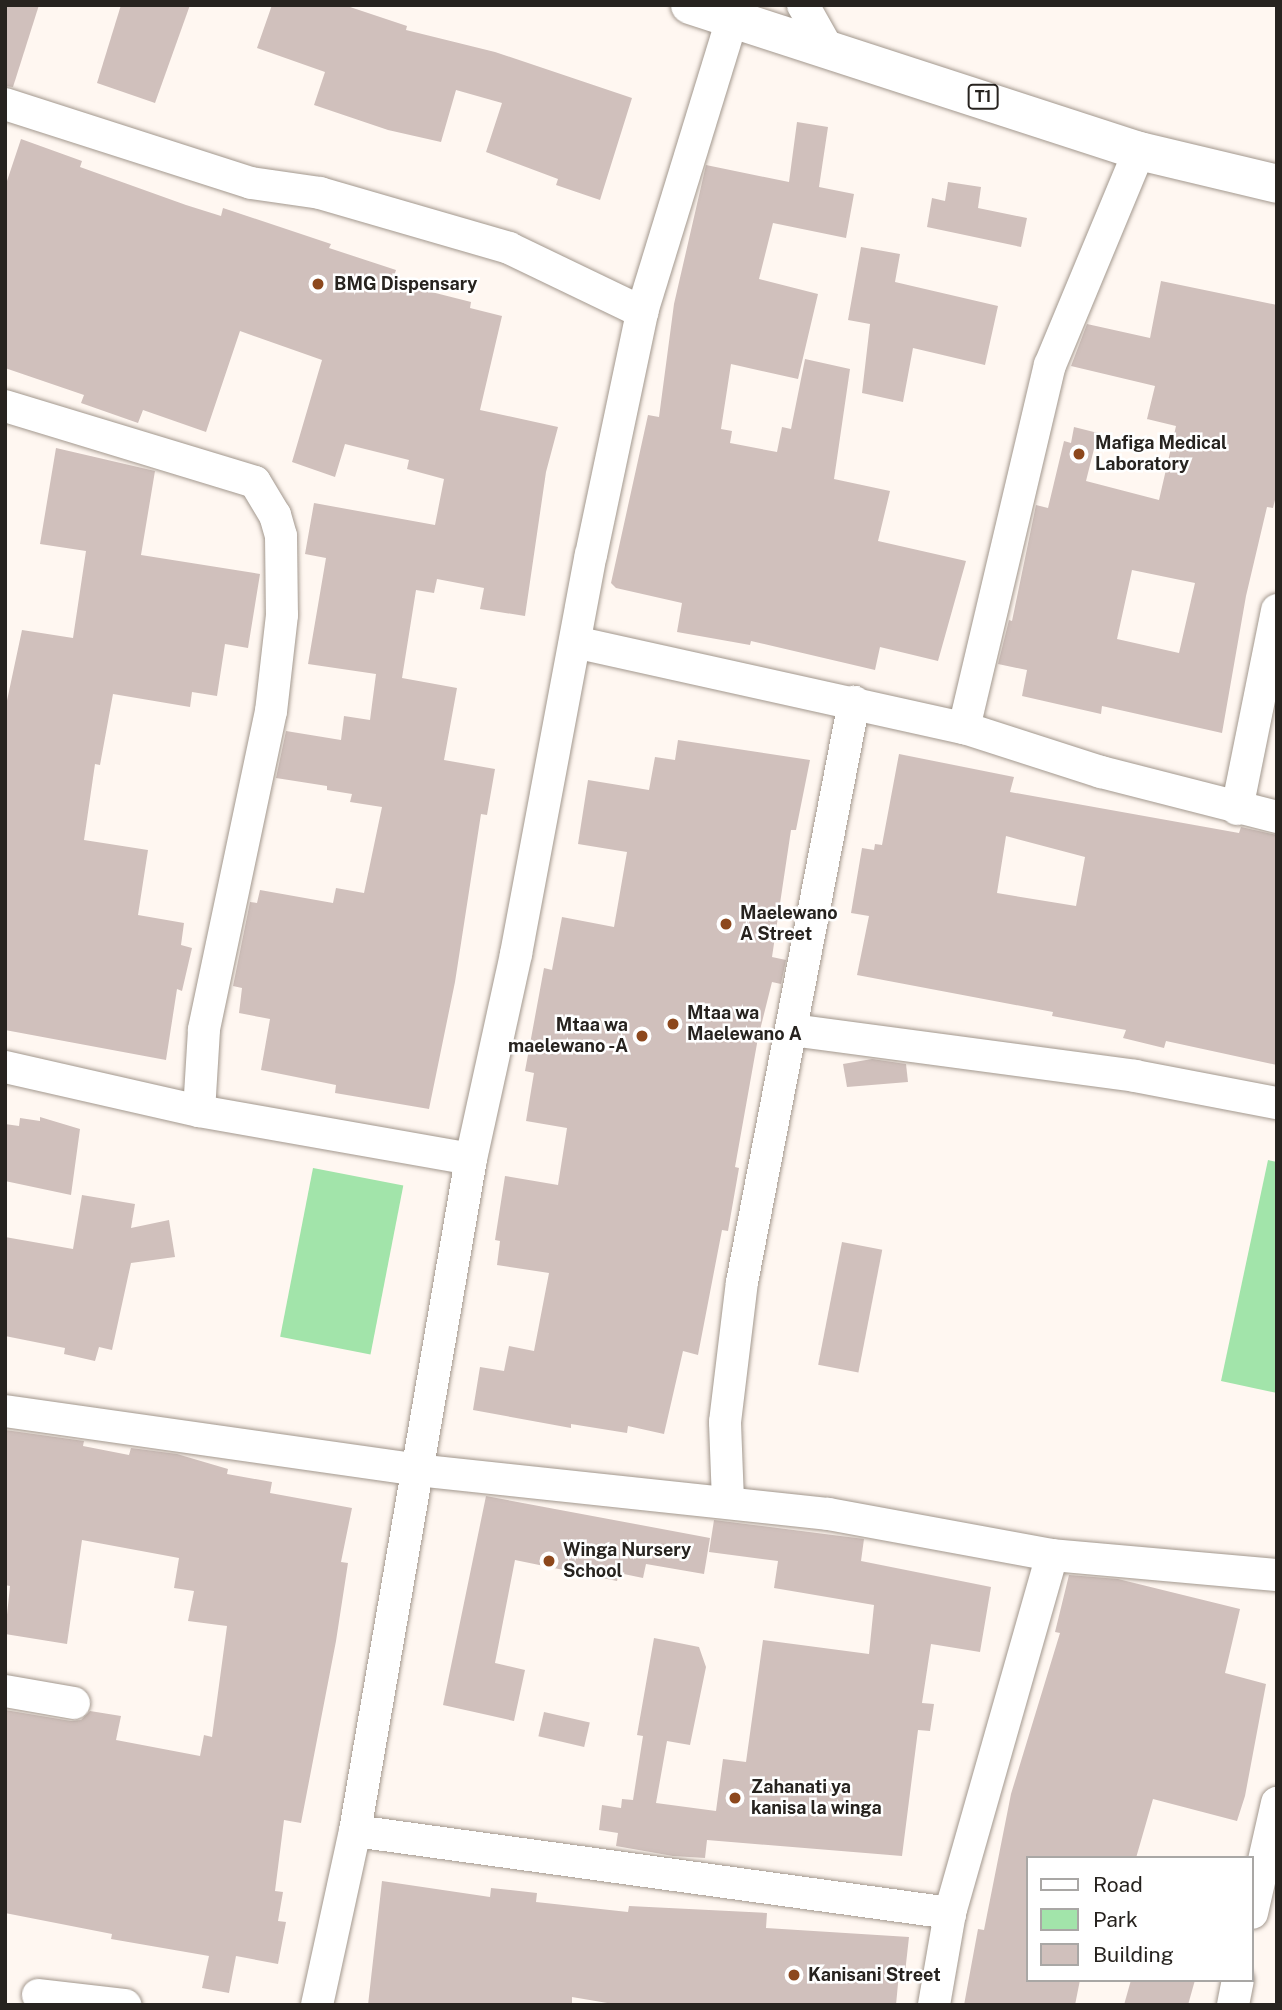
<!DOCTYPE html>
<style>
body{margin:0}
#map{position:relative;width:1282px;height:2010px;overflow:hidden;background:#fff7f1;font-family:"Public Sans",sans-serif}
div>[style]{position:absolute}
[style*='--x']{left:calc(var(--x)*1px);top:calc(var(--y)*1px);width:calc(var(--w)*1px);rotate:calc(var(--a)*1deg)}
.green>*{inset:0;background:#a2e4aa;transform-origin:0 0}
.building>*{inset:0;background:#d0c0bc;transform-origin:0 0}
.roads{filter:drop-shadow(0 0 2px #a3988e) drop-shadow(0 0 2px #a3988e)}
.minor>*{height:32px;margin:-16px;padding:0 16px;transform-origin:16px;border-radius:16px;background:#fff}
.highway>*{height:38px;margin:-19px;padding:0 19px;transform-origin:19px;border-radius:19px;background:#fff}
.dots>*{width:19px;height:19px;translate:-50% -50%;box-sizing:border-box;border:4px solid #fff;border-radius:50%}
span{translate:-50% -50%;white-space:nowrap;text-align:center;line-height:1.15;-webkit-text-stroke:5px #fff;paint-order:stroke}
.shield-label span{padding:2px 5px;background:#fff;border:2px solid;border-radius:5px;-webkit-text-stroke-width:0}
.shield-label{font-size:16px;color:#27231f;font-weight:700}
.poi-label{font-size:18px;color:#27231f;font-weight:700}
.left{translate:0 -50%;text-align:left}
.right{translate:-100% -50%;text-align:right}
.frame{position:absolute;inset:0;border:7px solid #27231f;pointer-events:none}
.legend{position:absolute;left:1026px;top:1856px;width:228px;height:126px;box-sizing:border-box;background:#fff;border:2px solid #a9a7a5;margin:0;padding:9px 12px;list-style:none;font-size:21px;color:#27231f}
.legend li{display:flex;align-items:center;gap:14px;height:35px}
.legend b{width:35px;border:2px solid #a9a7a5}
</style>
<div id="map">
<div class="green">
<i style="clip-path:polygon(1268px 1160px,1277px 1162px,1277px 1393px,1221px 1381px)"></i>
<i style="left:313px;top:1168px;width:92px;height:172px;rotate:11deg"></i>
</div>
<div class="building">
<i style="clip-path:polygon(5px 5px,39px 5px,13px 87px,5px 86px)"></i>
<i style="clip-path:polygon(121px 5px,190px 5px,155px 103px,97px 83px)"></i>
<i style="clip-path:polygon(272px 5px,344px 5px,407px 26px,406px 30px,495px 52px,632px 98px,600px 200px,556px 185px,558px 179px,486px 152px,502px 103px,456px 90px,441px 142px,388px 130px,314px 105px,325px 72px,257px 48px)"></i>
<i style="clip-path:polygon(797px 122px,828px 127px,819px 187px,854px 194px,846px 238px,773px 223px,759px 279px,818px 294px,798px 379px,731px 364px,721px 429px,732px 431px,730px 443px,777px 452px,782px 427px,791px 429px,805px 359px,850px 369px,834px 479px,890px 491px,878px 541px,966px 561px,938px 661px,880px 647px,875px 670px,751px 641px,750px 645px,677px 632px,682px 603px,616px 588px,611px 583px,648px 415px,659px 417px,674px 304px,706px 165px,789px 182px)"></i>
<i style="clip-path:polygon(21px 139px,82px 161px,80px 167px,186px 205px,221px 216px,223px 208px,331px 244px,329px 248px,396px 270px,392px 282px,471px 302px,470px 308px,502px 316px,480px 410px,558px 427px,546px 472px,525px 616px,480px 609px,484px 588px,437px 579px,434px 593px,416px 590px,402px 678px,457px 688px,444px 760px,495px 769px,487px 815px,481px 814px,455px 982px,429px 1109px,335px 1093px,336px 1085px,261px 1070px,270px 1019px,239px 1013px,242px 988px,233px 986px,250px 902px,257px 903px,260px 890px,333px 903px,336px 888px,364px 893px,382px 807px,350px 802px,352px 794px,327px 790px,327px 786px,276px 778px,286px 731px,341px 740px,344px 716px,370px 720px,376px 674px,308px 664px,326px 558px,305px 554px,314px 503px,435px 525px,444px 479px,407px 469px,409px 460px,345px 444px,335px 477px,292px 462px,322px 360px,240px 331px,206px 432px,143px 410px,138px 423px,81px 403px,84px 395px,5px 368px,5px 187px)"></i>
<i style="clip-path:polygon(948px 182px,981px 187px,978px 208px,1027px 218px,1021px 247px,927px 227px,932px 198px,945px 201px)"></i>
<i style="clip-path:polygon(861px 247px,900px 254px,895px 282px,998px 306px,985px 365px,913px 348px,903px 402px,862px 393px,870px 324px,848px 320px)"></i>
<i style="clip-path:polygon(evenodd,1161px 281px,1277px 305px,1277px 492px,1273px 508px,1267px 507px,1246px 596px,1222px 733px,1102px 706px,1101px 714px,1022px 696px,1027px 670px,998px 664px,1009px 620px,1012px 621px,1036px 505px,1048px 508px,1064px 441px,1071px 443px,1074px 427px,1098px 433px,1086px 481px,1159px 500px,1176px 426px,1147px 419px,1155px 386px,1071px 366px,1087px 324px,1150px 338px,1161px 281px,1132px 570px,1195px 583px,1179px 653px,1117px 639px,1132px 570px)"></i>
<i style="clip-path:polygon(56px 448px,155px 471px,141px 555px,260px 574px,248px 648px,225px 644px,217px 696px,192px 692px,190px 707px,113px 694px,100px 765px,95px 764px,84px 840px,148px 850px,138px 915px,184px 923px,181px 945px,192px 948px,182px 991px,177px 989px,166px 1060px,5px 1030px,5px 710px,22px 630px,73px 638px,86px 551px,40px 544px)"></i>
<i style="clip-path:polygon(678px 740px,810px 760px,796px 830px,791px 830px,772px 957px,786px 960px,781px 984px,772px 982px,758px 1038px,735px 1167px,739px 1168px,728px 1231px,722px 1230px,698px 1355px,683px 1351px,664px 1434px,628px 1426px,627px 1433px,571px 1424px,571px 1428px,473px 1410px,480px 1367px,504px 1371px,509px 1346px,534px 1351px,549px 1273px,497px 1265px,500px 1241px,495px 1240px,505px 1176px,558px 1185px,567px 1128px,526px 1121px,534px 1073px,525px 1071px,544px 968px,552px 970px,562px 917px,614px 927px,627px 852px,578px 844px,588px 780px,649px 790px,655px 757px,675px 760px)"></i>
<i style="clip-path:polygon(evenodd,899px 754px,1014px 777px,1010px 792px,1239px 833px,1241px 827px,1277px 835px,1277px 1065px,1166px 1041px,1164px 1048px,1123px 1038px,1126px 1030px,1052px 1016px,1053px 1012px,857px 975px,869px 916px,851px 913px,862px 848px,874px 850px,875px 844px,882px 845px,899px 754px,1006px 836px,1085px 857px,1076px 906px,997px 893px,1006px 836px)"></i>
<i style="clip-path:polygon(872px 1059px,906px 1064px,908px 1082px,847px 1087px,843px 1064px)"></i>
<i style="clip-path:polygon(40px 1117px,80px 1129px,71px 1195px,5px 1181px,5px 1124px,19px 1126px,20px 1118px,40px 1121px)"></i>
<i style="clip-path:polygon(82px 1195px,135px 1204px,131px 1228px,169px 1220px,175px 1257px,131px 1263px,112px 1350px,99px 1347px,95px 1361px,64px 1354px,65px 1348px,5px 1336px,5px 1237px,73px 1249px)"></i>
<i style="left:842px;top:1242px;width:41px;height:125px;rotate:11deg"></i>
<i style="clip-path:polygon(5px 1430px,84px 1441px,83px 1446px,129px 1455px,131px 1448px,177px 1454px,228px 1469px,227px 1474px,272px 1482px,270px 1493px,352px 1508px,341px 1562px,348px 1563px,336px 1641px,301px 1823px,284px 1820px,275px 1891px,283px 1892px,278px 1921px,286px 1922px,278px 1964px,236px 1956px,229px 1993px,202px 1988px,209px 1956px,111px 1939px,112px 1934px,5px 1913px,5px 1710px,71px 1721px,81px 1720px,90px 1711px,121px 1716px,116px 1740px,200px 1756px,204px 1735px,212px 1737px,227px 1626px,188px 1621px,194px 1591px,174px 1588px,179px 1558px,82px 1540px,67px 1644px,5px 1634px,10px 1586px,5px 1585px)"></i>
<i style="clip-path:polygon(486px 1496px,710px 1538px,704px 1574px,646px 1564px,643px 1578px,619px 1573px,617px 1581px,515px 1560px,495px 1663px,525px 1670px,514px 1721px,443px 1705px)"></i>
<i style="clip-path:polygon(714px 1520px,864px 1539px,861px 1561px,991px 1587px,980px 1652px,931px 1644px,922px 1703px,934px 1704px,930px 1731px,918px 1730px,902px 1856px,707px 1840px,705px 1858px,673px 1856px,616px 1846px,618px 1833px,599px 1830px,602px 1805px,621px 1808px,622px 1799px,633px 1800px,643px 1736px,637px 1735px,654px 1638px,699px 1647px,706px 1667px,690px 1745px,667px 1741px,656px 1803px,716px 1811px,723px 1759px,746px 1762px,763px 1640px,869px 1654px,874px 1605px,774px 1588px,778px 1561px,709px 1552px)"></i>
<i style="clip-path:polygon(1069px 1575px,1118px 1579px,1240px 1609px,1225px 1673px,1266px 1684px,1245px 1796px,1237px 1821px,1153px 1799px,1136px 1858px,1028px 1858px,1028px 1980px,1080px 1980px,1075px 2005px,964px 2005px,978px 1929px,984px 1930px,1011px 1794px,1060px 1633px,1055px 1632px)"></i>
<i style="left:544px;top:1712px;width:47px;height:25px;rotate:13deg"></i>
<i style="clip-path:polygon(382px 1881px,490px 1897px,491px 1888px,537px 1893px,536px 1902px,628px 1912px,629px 1906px,767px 1913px,766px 1928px,909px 1937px,905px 1973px,899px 1973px,896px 2005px,619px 2005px,572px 1997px,572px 2005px,368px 2005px)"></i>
<i style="clip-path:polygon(1131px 1980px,1195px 1980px,1188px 2005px,1124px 2005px)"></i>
</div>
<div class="roads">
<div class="minor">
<i style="--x:803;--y:5;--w:47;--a:60.7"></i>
<i style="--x:5;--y:104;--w:258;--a:17.8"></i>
<i style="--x:251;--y:183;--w:70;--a:8.2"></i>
<i style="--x:320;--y:193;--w:197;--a:16.2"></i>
<i style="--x:509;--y:248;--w:148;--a:25.7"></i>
<i style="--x:5;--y:406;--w:261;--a:16.9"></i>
<i style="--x:255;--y:482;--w:39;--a:59"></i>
<i style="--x:275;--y:515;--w:22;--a:74"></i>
<i style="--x:281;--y:536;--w:79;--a:89.3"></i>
<i style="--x:282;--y:615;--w:97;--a:96.5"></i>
<i style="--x:271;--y:711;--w:326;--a:101.9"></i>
<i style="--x:204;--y:1030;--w:81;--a:93.5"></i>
<i style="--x:575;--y:642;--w:398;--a:12.5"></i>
<i style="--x:964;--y:728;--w:144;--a:17.8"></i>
<i style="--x:1101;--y:772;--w:182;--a:14.3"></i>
<i style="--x:964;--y:728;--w:373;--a:-76.7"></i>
<i style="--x:1050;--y:365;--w:232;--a:-67.4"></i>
<i style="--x:1237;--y:809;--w:203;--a:-78.6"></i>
<i style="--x:792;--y:1030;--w:346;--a:7.6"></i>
<i style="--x:1135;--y:1076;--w:145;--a:10.8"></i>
<i style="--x:5;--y:1067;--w:199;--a:12.8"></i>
<i style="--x:199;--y:1111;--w:276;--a:10"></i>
<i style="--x:5;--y:1411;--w:416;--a:8.1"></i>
<i style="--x:417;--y:1470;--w:413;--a:6.1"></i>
<i style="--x:828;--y:1514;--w:228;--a:10.4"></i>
<i style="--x:1052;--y:1555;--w:226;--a:5.1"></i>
<i style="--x:728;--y:1501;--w:79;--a:-92.2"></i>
<i style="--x:725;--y:1422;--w:141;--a:-83.1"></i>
<i style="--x:742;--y:1282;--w:591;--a:-79.07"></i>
<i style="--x:5;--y:1691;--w:70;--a:9.9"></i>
<i style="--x:355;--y:1831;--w:601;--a:7.85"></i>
<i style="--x:950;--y:1913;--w:93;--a:99.9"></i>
<i style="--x:950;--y:1913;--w:372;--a:-74.1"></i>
<i style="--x:1252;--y:1913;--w:113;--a:-77.2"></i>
<i style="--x:38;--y:1995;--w:88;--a:6.6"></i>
<i style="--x:317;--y:2005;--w:178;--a:-77.7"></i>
<i style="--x:355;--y:1831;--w:682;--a:-80.21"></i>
<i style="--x:471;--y:1159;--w:210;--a:-77.6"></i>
<i style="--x:516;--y:954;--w:406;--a:-79.4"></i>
<i style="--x:591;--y:555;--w:248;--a:-78.1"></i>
<i style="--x:642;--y:312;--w:306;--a:-72.9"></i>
<i style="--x:1233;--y:2005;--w:25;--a:-79"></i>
</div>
<div class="highway">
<i style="--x:690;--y:5;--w:472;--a:18"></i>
<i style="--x:1139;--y:151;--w:142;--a:13.4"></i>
</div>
</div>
<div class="dots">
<i style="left:318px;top:284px;background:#8d481d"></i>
<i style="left:1079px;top:454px;background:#8d481d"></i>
<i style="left:726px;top:924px;background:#8d481d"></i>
<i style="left:673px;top:1024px;background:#8d481d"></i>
<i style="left:642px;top:1036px;background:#8d481d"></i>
<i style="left:549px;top:1561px;background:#8d481d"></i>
<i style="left:735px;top:1798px;background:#8d481d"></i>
<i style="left:794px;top:1975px;background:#8d481d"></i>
</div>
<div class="shield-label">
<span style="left:983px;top:97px">T1</span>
</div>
<div class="poi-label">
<span class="left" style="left:334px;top:284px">BMG Dispensary</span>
<span class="left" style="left:1095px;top:454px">Mafiga Medical<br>Laboratory</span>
<span class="left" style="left:740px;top:924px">Maelewano<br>A Street</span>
<span class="left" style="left:687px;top:1024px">Mtaa wa<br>Maelewano A</span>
<span class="right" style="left:628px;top:1036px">Mtaa wa<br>maelewano -A</span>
<span class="left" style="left:563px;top:1561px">Winga Nursery<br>School</span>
<span class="left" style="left:751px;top:1798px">Zahanati ya<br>kanisa la winga</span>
<span class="left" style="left:808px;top:1975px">Kanisani Street</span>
</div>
<div class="frame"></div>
<ul class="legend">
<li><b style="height:9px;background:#fff"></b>Road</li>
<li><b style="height:19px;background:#a2e4aa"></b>Park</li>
<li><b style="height:19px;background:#d0c0bc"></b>Building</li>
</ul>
</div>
